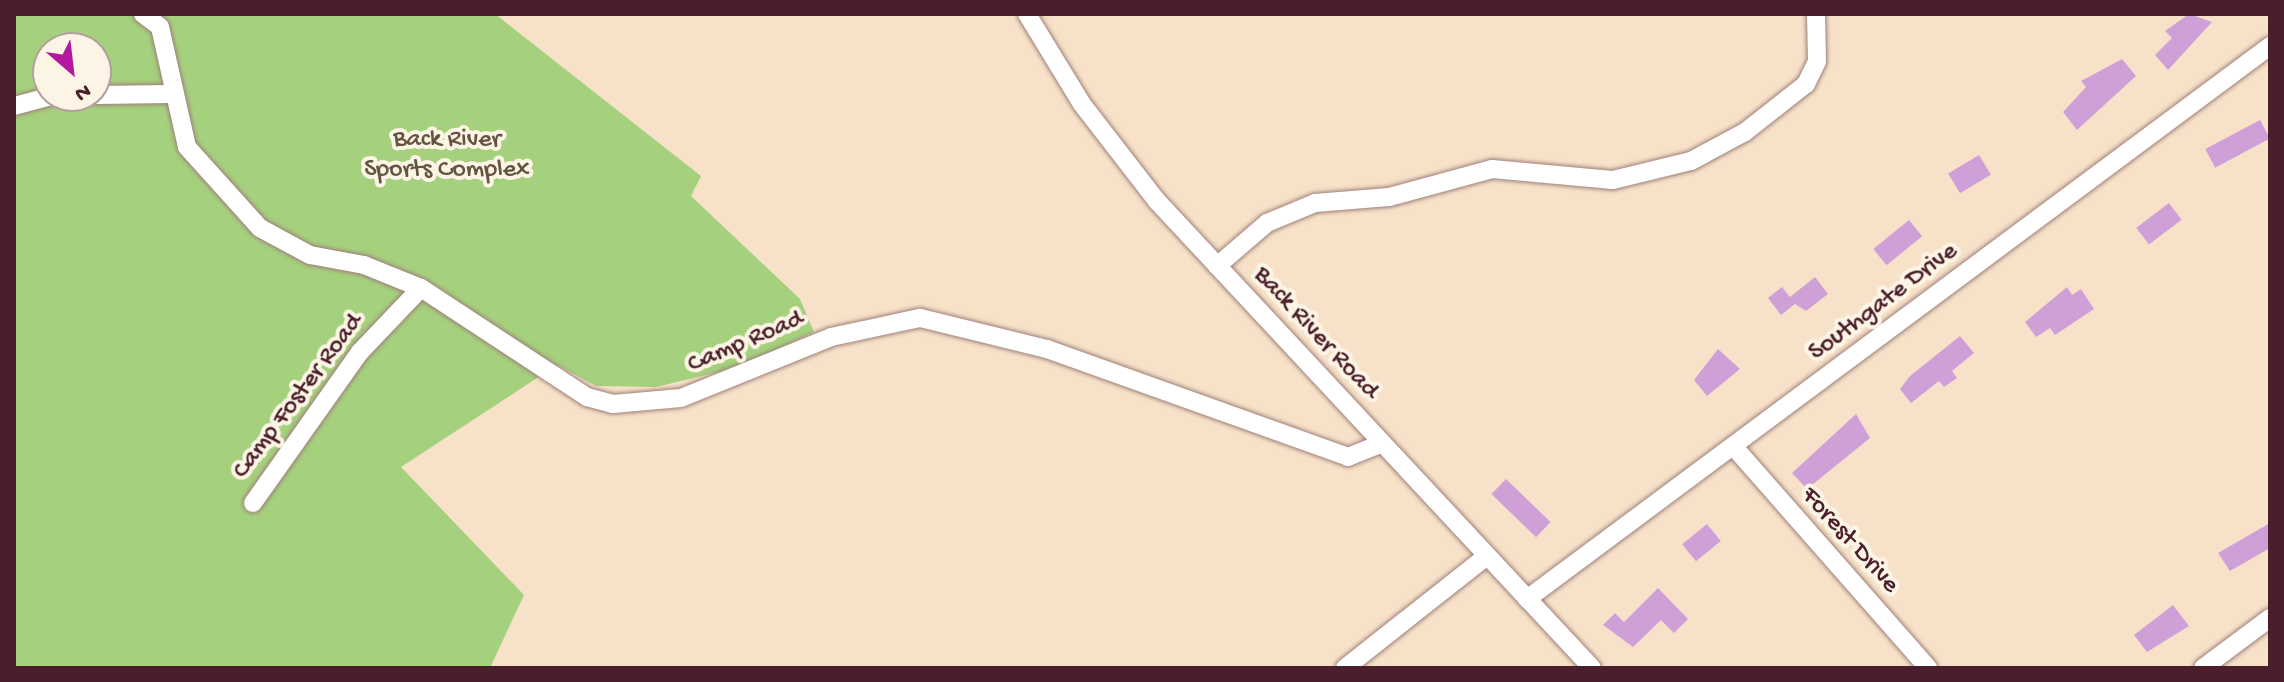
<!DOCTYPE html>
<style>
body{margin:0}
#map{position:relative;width:2284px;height:682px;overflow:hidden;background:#f7e2c9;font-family:"Gochi Hand",sans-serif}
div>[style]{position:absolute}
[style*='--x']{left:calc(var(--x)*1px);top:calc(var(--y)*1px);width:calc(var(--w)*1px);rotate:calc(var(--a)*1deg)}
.green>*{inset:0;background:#a5d17e}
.building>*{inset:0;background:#cfa0d8;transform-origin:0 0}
.roads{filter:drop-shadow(0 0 2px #a0807a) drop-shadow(0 0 2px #a0807a)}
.minor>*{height:18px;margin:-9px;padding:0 9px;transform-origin:9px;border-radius:9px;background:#fff}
span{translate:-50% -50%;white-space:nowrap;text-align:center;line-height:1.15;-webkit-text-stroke:8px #fcf5e5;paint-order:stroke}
.park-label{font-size:26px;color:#655444}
.street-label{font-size:26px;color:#4a1f2b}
.frame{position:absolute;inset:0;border:16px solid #4a1f2b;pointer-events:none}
.north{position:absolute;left:32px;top:32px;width:80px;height:80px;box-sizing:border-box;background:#fcf5e5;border:2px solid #b59f9b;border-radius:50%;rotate:152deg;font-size:22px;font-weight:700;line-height:32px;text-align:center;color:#4a1f2b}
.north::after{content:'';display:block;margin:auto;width:28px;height:36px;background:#b5179e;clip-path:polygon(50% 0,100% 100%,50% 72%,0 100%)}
</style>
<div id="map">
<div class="green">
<i style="clip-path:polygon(evenodd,14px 14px,495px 14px,701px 176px,691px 196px,800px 299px,814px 332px,739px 367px,656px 387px,596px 386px,557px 365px,401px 467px,524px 595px,490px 668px,14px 668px,14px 14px,48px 48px,96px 48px,96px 96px,48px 96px,48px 48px)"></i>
</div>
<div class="building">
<i style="clip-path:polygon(2189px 14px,2212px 22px,2168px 70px,2155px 55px,2172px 38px,2165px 31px)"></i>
<i style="clip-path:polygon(2122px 59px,2136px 76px,2077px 130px,2063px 112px,2086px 87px,2081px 81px)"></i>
<i style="left:2260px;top:120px;width:21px;height:62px;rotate:62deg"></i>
<i style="left:1979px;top:155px;width:23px;height:36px;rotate:59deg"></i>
<i style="left:2169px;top:203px;width:21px;height:41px;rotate:53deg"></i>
<i style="left:1909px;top:220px;width:21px;height:46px;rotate:51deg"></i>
<i style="clip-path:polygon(1815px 277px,1828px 294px,1806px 311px,1795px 304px,1781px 315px,1768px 298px,1782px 287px,1790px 297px)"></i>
<i style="clip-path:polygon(2067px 287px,2072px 295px,2081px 289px,2094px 309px,2055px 335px,2050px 328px,2036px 337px,2025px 322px)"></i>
<i style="clip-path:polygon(1960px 336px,1974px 353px,1952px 371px,1957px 378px,1944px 387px,1939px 381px,1911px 403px,1900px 389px,1910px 376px)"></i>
<i style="clip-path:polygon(1718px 349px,1740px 369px,1707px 396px,1694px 380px)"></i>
<i style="clip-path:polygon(1856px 414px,1870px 438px,1807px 489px,1792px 473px)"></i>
<i style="left:1506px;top:479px;width:62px;height:21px;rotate:44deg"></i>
<i style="clip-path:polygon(2270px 523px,2270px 548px,2230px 571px,2218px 553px)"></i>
<i style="left:1707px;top:524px;width:22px;height:32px;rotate:51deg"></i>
<i style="clip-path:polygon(1658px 588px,1688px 619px,1674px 633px,1661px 620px,1633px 647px,1603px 625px,1615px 613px,1624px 622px)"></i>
<i style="clip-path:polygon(2173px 605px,2189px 626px,2147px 652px,2134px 635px)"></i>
</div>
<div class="roads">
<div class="minor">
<i style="--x:143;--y:14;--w:21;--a:37"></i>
<i style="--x:160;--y:27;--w:123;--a:77.3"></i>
<i style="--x:187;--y:147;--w:109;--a:48"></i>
<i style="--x:260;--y:228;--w:57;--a:28.4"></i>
<i style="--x:310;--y:255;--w:55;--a:10.5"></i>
<i style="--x:364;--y:265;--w:61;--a:22"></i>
<i style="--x:421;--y:288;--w:199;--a:33.3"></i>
<i style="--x:587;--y:397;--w:27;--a:15"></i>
<i style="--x:613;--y:404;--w:68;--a:-5"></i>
<i style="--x:681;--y:398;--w:162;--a:-22.1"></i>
<i style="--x:831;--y:337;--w:91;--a:-12.1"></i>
<i style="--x:920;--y:318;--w:131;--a:13.7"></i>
<i style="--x:1047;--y:349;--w:320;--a:19.7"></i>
<i style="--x:1348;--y:457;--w:35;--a:-22"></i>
<i style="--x:1027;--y:14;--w:105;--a:58.6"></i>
<i style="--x:1082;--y:104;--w:123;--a:52.3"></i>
<i style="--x:1157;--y:201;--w:638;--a:47.03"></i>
<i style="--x:96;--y:95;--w:74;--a:-0.8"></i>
<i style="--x:14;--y:106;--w:39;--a:-15"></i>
<i style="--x:1217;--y:266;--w:66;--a:-40.7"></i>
<i style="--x:1267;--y:223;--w:52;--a:-22.6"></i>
<i style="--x:1315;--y:203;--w:74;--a:-4.6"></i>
<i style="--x:1389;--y:197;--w:107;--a:-15.2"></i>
<i style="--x:1492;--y:169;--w:121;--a:5.2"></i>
<i style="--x:1613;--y:180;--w:80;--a:-13.7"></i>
<i style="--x:1691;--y:161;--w:61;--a:-28.2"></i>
<i style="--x:1745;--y:132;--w:78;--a:-38.2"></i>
<i style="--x:1806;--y:84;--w:25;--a:-64"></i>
<i style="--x:1817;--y:61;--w:47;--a:-91.2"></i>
<i style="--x:1734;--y:447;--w:294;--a:48.7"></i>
<i style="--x:253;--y:503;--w:185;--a:-54.7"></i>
<i style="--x:360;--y:352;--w:88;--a:-46.4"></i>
<i style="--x:1527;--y:599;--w:926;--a:-36.66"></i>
<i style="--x:1345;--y:668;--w:181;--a:-38.3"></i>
<i style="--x:2203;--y:668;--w:84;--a:-36.7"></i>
</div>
</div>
<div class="park-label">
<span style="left:447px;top:156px">Back River<br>Sports Complex</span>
</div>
<div class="street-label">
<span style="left:1884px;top:303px;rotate:-37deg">Southgate Drive</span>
<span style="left:1315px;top:334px;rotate:47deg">Back River Road</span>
<span style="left:746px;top:343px;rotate:-23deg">Camp Road</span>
<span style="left:299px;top:397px;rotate:-53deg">Camp Foster Road</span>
<span style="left:1849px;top:541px;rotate:48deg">Forest Drive</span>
</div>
<div class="frame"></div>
<div class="north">N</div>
</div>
